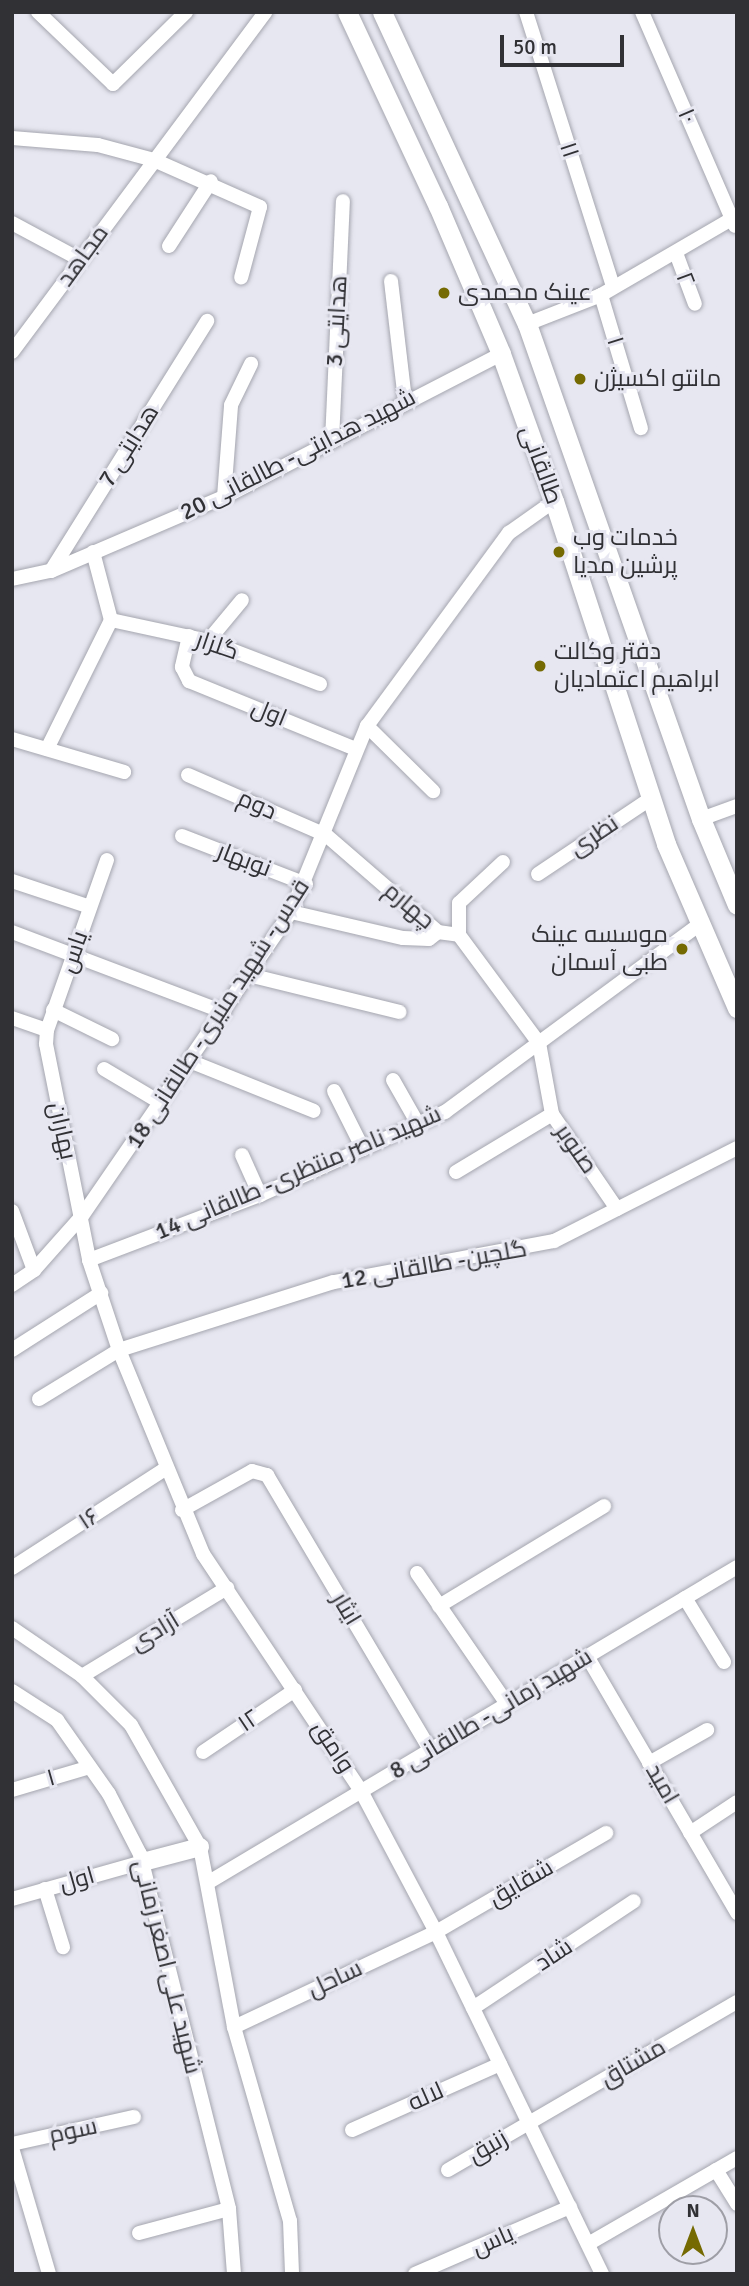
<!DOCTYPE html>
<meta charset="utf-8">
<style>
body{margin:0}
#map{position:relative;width:749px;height:2286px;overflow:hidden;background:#e7e7f1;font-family:Signika,Cairo,sans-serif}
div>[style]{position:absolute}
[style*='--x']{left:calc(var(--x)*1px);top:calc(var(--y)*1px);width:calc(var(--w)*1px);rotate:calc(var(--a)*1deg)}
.roads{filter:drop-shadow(0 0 2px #a5a6af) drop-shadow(0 0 2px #a5a6af)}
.minor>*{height:14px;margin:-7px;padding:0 7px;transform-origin:7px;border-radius:7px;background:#fff}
.tertiary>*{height:18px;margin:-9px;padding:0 9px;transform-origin:9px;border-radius:9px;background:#fff}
.secondary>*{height:19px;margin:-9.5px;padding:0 9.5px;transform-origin:9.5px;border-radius:9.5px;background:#fff}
.dots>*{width:19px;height:19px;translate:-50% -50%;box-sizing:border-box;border:4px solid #e7e7f1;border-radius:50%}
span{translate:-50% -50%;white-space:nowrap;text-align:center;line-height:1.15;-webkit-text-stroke:6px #e7e7f1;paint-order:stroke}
.street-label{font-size:24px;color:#313135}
.poi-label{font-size:24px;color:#313135}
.left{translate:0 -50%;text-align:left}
.right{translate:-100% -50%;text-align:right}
.frame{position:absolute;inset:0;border:14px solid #313135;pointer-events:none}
.north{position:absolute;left:658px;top:2195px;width:70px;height:70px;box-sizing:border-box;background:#e7e7f1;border:2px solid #9e9ea6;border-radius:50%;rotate:0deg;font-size:19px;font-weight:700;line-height:28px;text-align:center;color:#313135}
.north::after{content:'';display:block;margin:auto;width:24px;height:32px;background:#756a02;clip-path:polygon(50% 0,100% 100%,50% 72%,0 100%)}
.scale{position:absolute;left:500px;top:35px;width:124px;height:32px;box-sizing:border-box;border:4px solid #313135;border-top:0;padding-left:9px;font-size:21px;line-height:24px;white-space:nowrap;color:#313135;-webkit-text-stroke:5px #e7e7f1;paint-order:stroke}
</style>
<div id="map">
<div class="roads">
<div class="minor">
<i style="--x:38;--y:12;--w:104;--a:43.8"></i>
<i style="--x:113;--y:84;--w:103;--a:-44.6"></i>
<i style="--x:526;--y:12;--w:288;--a:72.4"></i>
<i style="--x:642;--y:12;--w:233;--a:66.5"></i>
<i style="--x:12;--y:138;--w:86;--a:4.7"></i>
<i style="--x:98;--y:145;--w:58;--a:15"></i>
<i style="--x:154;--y:160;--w:116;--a:23.9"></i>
<i style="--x:260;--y:207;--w:73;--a:105"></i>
<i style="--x:12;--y:223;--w:78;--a:28.2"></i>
<i style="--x:169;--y:246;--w:77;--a:-57.1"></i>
<i style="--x:676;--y:253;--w:54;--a:69.6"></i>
<i style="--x:391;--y:281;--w:120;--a:83.3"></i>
<i style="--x:601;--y:295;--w:139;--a:73.3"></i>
<i style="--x:527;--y:324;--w:79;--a:-21.4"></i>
<i style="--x:601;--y:295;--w:157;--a:-30.2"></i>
<i style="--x:12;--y:352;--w:424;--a:-53.3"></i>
<i style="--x:332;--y:441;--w:240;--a:-87.4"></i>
<i style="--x:224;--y:497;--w:92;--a:-85.6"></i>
<i style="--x:231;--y:405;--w:46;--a:-64"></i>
<i style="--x:93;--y:552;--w:70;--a:75.2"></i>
<i style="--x:111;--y:620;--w:99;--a:12.2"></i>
<i style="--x:208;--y:641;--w:120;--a:21"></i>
<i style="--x:51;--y:571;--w:295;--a:-58"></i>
<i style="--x:12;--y:579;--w:40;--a:-12"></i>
<i style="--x:51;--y:571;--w:188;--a:-23.2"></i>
<i style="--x:224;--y:497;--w:312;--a:-27.3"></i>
<i style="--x:189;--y:636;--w:32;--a:103"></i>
<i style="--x:182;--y:667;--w:16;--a:63"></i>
<i style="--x:189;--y:681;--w:180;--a:22.2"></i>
<i style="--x:208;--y:641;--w:53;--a:-50.3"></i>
<i style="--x:367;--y:726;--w:93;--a:44.6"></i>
<i style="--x:12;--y:739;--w:117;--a:16.4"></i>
<i style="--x:47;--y:749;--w:144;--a:-63.6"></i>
<i style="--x:188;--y:775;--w:150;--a:23.5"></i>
<i style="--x:326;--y:835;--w:148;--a:40.9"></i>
<i style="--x:438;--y:932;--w:21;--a:8"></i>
<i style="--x:459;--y:935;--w:134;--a:53.5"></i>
<i style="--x:539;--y:1043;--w:72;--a:79.6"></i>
<i style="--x:552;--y:1114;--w:115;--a:55.6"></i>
<i style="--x:701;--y:819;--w:38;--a:-20"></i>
<i style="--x:182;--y:836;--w:133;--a:21.2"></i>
<i style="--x:107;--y:860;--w:180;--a:109.4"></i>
<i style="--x:47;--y:1030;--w:14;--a:94"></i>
<i style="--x:46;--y:1044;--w:220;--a:78.7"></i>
<i style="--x:89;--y:1260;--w:95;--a:71.6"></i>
<i style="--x:119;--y:1350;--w:221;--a:67.6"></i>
<i style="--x:203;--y:1554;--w:285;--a:56.3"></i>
<i style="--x:361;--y:1791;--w:160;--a:62"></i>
<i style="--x:436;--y:1932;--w:380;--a:64.1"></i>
<i style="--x:538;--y:874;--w:135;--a:-33.8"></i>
<i style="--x:12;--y:881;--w:82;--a:18.4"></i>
<i style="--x:291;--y:912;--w:115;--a:13.1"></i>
<i style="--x:403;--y:938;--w:26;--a:2"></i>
<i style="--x:429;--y:939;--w:11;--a:-38"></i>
<i style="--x:12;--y:932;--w:227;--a:20.7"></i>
<i style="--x:459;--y:935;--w:32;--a:-90"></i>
<i style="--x:459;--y:903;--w:60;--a:-43"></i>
<i style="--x:249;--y:975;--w:155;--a:13.8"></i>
<i style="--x:53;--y:1010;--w:66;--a:26.2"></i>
<i style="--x:12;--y:1018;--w:37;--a:19"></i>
<i style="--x:192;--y:1062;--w:131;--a:21.9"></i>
<i style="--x:104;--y:1069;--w:66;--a:30.8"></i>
<i style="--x:393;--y:1080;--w:51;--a:60.4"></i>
<i style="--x:334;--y:1091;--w:65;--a:63.4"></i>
<i style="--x:242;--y:1155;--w:44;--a:65.8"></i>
<i style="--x:456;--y:1172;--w:112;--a:-31.1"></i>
<i style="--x:12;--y:1211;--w:63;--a:69.6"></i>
<i style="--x:89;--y:1260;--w:183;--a:-20.8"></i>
<i style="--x:260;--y:1195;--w:203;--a:-24.2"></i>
<i style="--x:445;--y:1112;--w:318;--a:-36.4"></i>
<i style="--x:12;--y:1285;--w:27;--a:-34"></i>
<i style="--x:34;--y:1270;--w:72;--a:-48.4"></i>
<i style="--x:82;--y:1216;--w:369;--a:-55.5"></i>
<i style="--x:291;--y:912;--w:201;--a:-67.8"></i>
<i style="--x:367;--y:726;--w:240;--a:-53.7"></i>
<i style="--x:509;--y:533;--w:55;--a:-35.4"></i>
<i style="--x:12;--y:1350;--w:106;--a:-32.6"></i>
<i style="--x:39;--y:1399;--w:94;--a:-31.5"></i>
<i style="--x:119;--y:1350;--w:225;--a:-17.6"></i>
<i style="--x:334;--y:1282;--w:224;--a:-10.6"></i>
<i style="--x:554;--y:1241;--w:205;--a:-26.9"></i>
<i style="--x:182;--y:1510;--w:80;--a:-29.1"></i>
<i style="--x:252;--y:1471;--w:16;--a:15"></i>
<i style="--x:267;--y:1475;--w:320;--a:59.3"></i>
<i style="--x:12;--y:1568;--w:182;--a:-32.9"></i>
<i style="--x:417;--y:1573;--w:159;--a:55.5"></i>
<i style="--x:685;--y:1598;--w:75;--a:58.6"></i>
<i style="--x:439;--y:1606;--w:193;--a:-31.2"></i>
<i style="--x:12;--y:1628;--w:85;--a:34.4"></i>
<i style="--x:82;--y:1676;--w:69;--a:45"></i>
<i style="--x:131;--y:1725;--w:140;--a:60.5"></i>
<i style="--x:200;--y:1847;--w:183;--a:79.3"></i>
<i style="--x:234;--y:2027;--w:202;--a:73.9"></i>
<i style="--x:290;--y:2221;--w:53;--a:87.8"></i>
<i style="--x:587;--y:1656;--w:298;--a:59.7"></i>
<i style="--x:82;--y:1676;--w:170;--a:-31.3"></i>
<i style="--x:12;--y:1691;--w:54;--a:32.8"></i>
<i style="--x:57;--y:1720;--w:90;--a:54.9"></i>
<i style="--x:109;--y:1794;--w:68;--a:62.7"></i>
<i style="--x:140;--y:1854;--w:366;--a:75.9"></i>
<i style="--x:229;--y:2209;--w:65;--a:85.6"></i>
<i style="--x:203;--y:1752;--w:111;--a:-34"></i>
<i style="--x:649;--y:1763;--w:67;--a:-29.6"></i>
<i style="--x:12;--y:1790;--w:81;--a:-16.4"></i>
<i style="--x:690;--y:1833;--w:56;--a:-33.4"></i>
<i style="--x:209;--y:1882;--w:615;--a:-30.82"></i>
<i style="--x:45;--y:1889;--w:61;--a:72.8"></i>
<i style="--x:12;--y:1899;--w:136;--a:-15.8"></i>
<i style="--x:473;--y:2008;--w:193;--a:-33.6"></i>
<i style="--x:234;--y:2027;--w:223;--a:-25.2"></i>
<i style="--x:436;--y:1932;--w:197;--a:-30.2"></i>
<i style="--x:352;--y:2130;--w:162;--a:-24"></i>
<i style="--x:12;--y:2144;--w:125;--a:-12.5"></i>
<i style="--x:12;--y:2148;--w:131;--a:73.6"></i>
<i style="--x:448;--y:2170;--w:334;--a:-30.2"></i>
<i style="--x:716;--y:2170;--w:40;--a:58"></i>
<i style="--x:139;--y:2233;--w:93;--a:-14.9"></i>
<i style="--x:588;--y:2244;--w:172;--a:-30"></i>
<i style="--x:415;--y:2274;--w:169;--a:-23.4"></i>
</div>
<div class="tertiary">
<i style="--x:143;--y:1862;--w:59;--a:-14.7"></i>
</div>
<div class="secondary">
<i style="--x:347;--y:12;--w:214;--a:64.9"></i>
<i style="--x:438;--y:206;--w:161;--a:66.9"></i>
<i style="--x:501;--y:354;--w:156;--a:70.2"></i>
<i style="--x:554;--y:501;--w:361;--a:71.9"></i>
<i style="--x:666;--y:844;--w:179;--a:66.6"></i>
<i style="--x:382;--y:12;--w:344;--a:65.1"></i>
<i style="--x:527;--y:324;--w:525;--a:70.63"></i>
<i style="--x:701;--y:819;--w:93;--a:67.3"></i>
</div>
</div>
<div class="dots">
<i style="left:444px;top:293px;background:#756a02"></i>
<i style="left:580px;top:379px;background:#756a02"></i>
<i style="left:559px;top:552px;background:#756a02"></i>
<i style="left:540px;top:666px;background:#756a02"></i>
<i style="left:682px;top:949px;background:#756a02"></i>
</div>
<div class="street-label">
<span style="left:687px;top:116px;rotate:67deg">۱۰</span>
<span style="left:569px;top:150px;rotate:72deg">۱۱</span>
<span style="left:83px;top:256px;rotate:-54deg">مجاهد</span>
<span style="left:685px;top:279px;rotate:69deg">۲</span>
<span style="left:337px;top:321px;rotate:-87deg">هدایتی 3</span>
<span style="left:615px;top:341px;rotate:73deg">۱</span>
<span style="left:129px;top:446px;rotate:-58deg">هدایتی 7</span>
<span style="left:298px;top:455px;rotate:-27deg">شهید هدایتی- طالقانی 20</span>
<span style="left:541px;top:465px;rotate:70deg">طالقانی</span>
<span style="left:217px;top:646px;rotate:19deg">گلزار</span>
<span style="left:269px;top:713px;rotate:22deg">اول</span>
<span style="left:257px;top:805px;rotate:24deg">دوم</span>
<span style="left:594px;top:836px;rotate:-34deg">نظری</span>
<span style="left:244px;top:860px;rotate:21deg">نوبهار</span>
<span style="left:409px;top:906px;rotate:40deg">چهارم</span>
<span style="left:74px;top:952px;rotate:-71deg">یاس</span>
<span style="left:218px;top:1014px;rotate:-57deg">قدس- شهید منیری- طالقانی 18</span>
<span style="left:62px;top:1131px;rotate:77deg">بهاران</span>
<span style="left:576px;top:1149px;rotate:55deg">صنوبر</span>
<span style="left:298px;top:1173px;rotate:-23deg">شهید ناصر منتظری- طالقانی 14</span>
<span style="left:434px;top:1265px;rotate:-10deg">گلچین- طالقانی 12</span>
<span style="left:89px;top:1519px;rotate:-33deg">۱۶</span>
<span style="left:346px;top:1609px;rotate:59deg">ایثار</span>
<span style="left:155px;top:1632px;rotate:-31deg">آزادی</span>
<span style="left:491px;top:1714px;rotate:-31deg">شهید زمانی- طالقانی 8</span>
<span style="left:249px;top:1721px;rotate:-34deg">۱۲</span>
<span style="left:333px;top:1747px;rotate:57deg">وامق</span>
<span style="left:51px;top:1778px;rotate:-16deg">۱</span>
<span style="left:662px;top:1784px;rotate:60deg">امید</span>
<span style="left:77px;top:1880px;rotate:-16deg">اول</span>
<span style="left:521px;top:1883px;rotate:-30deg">شقایق</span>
<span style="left:554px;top:1955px;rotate:-33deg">شاد</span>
<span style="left:167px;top:1967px;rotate:76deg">شهید علی اصغر زمانی</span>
<span style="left:335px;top:1979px;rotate:-25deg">ساحل</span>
<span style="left:633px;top:2063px;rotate:-30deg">مشتاق</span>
<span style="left:426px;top:2097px;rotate:-24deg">لاله</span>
<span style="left:73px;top:2131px;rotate:-12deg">سوم</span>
<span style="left:488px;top:2147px;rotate:-30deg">زنبق</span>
<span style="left:493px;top:2241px;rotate:-24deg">یاس</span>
</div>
<div class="poi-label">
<span class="left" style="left:458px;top:293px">عینک محمدی</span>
<span class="left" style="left:594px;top:379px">مانتو اكسيژن</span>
<span class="left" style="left:573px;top:552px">خدمات وب<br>پرشین مدیا</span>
<span class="left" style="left:554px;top:666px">دفتر وکالت<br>ابراهیم اعتمادیان</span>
<span class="right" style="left:668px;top:949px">موسسه عینک<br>طبی آسمان</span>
</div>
<div class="frame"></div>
<div class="north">N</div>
<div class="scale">50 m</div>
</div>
